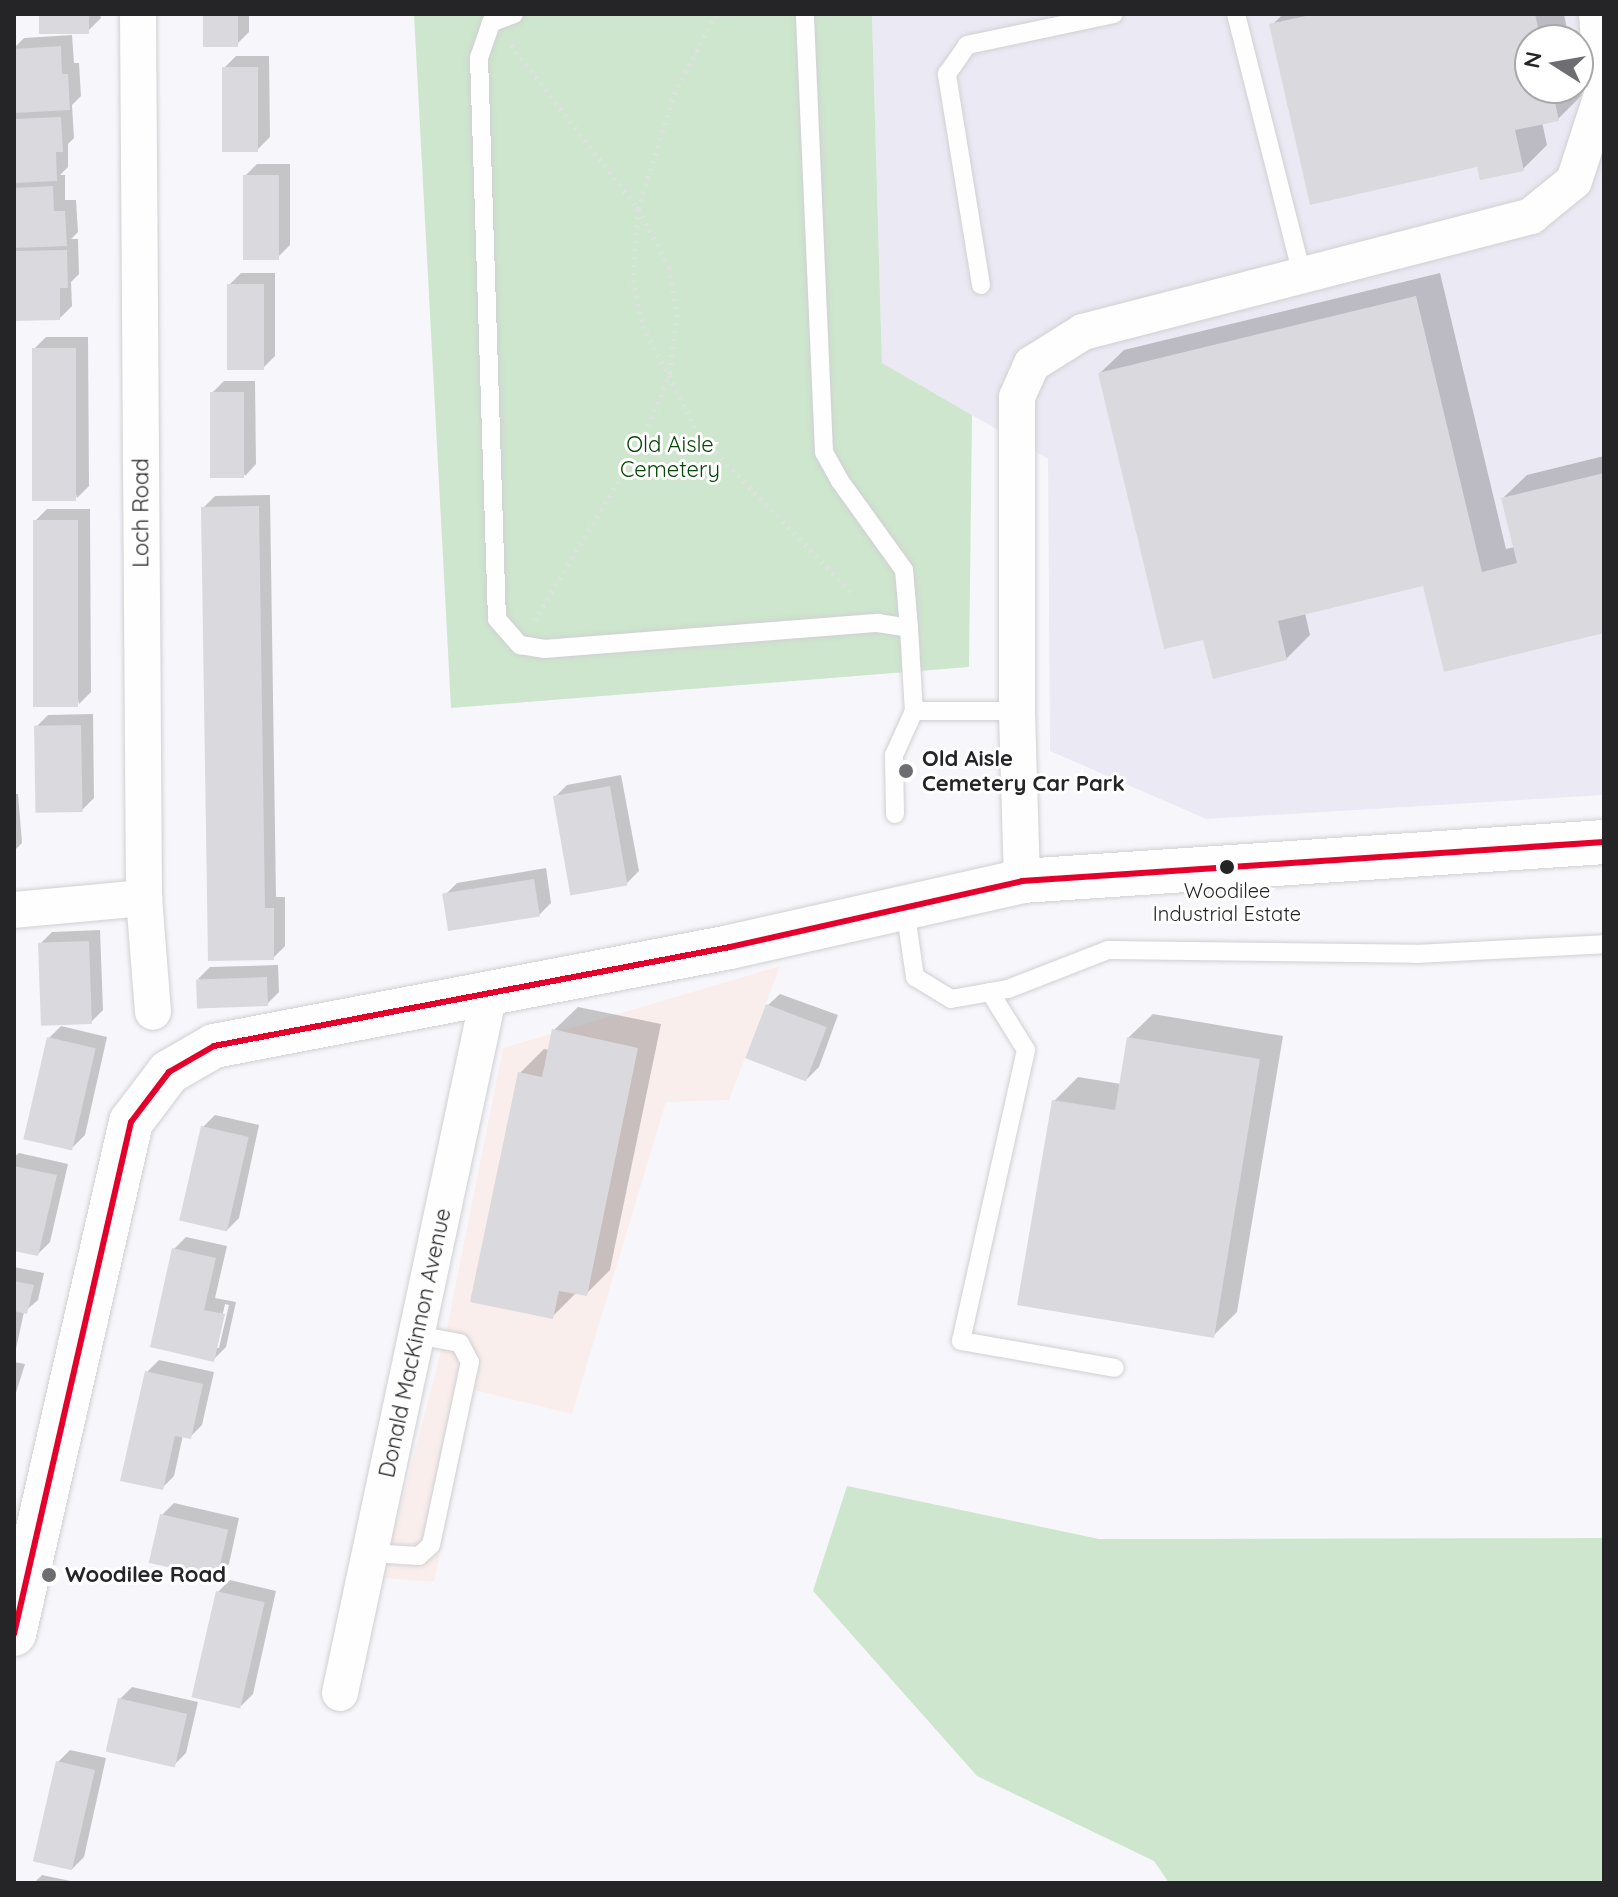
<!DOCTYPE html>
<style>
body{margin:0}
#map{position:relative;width:1618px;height:1897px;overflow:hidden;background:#f7f7fb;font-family:Quicksand,sans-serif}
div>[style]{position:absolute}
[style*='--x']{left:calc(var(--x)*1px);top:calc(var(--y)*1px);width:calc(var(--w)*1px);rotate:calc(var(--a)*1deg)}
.commercial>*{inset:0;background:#faeeed}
.built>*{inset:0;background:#ebeaf4}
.green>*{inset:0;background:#cee6cd}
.shadow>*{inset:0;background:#0003}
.building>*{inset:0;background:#dad9dd;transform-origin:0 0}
.path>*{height:5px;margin-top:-2.5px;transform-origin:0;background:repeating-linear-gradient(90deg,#e0e0e2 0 2px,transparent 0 8px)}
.roads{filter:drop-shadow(0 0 2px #d0d0d3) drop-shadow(0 0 2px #d0d0d3)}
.lane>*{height:18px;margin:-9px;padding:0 9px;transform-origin:9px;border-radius:9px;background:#fefefe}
.street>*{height:36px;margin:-18px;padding:0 18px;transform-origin:18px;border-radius:18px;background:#fefefe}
.secondary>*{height:44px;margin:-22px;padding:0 22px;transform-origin:22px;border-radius:22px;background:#fefefe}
.bus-1>*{height:6px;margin:-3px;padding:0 3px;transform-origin:3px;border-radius:3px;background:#e4002b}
.dots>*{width:22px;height:22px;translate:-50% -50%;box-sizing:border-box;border:4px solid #fff;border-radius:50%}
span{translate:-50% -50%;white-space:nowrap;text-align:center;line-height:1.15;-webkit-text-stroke:6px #fff;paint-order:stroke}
.bus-label{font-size:20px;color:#252528}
.park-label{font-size:22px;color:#044704}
.street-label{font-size:22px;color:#252528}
.poi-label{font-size:22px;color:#252528;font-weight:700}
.left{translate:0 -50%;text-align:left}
.frame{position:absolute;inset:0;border:16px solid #252528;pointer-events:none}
.north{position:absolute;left:1514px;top:24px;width:80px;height:80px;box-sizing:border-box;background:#fff;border:2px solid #a8a8a9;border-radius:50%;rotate:281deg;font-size:22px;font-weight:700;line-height:32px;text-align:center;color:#252528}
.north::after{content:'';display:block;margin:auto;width:28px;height:36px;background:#6e6e72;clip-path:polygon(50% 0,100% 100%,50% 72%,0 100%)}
</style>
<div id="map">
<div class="commercial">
<i style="clip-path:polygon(780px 966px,729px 1100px,666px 1102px,572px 1414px,474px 1390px,434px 1582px,382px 1578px,447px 1328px,503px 1048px)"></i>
</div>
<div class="built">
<i style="clip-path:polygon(evenodd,872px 14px,1604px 14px,1604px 795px,1206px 819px,1050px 751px,1048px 459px,882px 363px,872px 14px,1530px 40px,1578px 40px,1578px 88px,1530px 88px,1530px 40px)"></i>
</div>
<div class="green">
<i style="clip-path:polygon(414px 14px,872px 14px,882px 363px,972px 415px,969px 667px,451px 708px)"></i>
<i style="clip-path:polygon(847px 1486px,1099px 1539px,1604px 1538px,1604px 1883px,1169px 1883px,1154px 1861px,977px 1776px,813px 1591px)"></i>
</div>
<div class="shadow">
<i style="clip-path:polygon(41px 14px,100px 14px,101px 18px,89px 30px)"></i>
<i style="clip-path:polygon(205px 14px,249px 14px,249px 32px,237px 44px)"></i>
<i style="clip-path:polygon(1283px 14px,1564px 14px,1569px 40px,1530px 40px,1530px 88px,1578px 88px,1578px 79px,1582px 95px,1558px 119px,1542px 122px,1547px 145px,1523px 169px,1479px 164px,1272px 25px)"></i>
<i style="clip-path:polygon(72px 35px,74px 63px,79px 63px,81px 96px,72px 105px,74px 138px,68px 144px,68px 167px,60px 175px,65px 175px,65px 200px,76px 200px,78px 232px,71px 239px,78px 239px,79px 274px,71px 282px,72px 306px,60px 318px,14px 319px,14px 48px,24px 38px)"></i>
<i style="clip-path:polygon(236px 56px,269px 56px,270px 137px,258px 149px,224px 68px)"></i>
<i style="clip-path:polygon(257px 164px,290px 164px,290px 245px,278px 257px,245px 176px)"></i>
<i style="clip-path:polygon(241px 273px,275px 273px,275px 356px,263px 368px,229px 285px)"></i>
<i style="clip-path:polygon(1440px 273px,1506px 549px,1515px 547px,1503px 498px,1527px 475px,1604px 456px,1604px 631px,1424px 584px,1305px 613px,1310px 635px,1286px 659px,1204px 637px,1100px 373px,1124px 350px)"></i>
<i style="clip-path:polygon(46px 337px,88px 337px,89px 486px,77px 498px,34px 349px)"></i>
<i style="clip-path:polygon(224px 381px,255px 381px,256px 464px,245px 476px,212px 393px)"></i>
<i style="clip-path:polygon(270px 495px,276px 897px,285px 897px,285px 946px,273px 958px,210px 959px,203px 508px,215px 496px)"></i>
<i style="clip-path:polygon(47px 509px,90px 509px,91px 692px,79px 704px,35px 521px)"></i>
<i style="clip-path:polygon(93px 714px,94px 798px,82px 810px,36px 727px,48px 715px)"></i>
<i style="clip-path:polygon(621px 775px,639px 871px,627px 883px,555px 797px,567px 785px)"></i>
<i style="clip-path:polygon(14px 794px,18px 794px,22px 843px,14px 851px)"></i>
<i style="clip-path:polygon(546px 868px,551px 903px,539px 915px,445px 895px,457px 883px)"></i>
<i style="clip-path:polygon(100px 930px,103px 1010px,91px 1022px,40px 944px,52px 932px)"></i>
<i style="clip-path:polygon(278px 965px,279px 992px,267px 1004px,198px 979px,210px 967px)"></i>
<i style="clip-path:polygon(780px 994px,838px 1015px,819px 1067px,807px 1079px,768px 1005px)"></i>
<i style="clip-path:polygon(578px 1007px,661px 1024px,610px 1270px,586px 1294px,577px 1292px,552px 1317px,520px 1073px,544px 1049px,550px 1050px,554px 1030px)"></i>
<i style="clip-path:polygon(1153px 1014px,1283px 1036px,1237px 1312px,1213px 1336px,1054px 1101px,1078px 1077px,1121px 1084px,1129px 1037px)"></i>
<i style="clip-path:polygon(61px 1026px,107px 1037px,85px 1135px,73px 1147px,49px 1038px)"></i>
<i style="clip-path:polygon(215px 1115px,259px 1125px,239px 1218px,227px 1230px,203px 1127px)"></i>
<i style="clip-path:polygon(19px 1153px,68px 1164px,50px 1242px,38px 1254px,14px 1249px,14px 1157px)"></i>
<i style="clip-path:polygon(evenodd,186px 1237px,227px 1246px,215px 1298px,236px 1302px,226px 1347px,214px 1359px,174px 1249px,186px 1237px,225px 1304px,229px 1305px,219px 1348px,215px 1348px,225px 1304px)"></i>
<i style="clip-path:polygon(14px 1267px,44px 1273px,38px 1300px,24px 1312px,14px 1358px)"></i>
<i style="clip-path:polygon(159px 1360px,214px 1372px,202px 1425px,190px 1437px,183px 1435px,174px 1476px,162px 1488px,147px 1372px)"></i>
<i style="clip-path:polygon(14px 1362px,25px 1364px,14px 1399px)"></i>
<i style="clip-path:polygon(174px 1503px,239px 1518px,229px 1564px,217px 1576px,162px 1515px)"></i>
<i style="clip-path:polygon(230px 1580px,276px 1591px,253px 1694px,241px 1706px,218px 1592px)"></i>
<i style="clip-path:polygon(132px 1687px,198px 1702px,186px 1753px,174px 1765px,120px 1699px)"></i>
<i style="clip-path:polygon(70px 1750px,106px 1758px,84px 1857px,72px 1869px,58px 1762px)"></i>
<i style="clip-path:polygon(42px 1875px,80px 1883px,34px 1883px)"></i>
</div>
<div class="building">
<i style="left:39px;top:14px;width:50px;height:20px"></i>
<i style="left:203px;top:14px;width:35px;height:33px"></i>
<i style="clip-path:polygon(1315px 14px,1535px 14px,1541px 40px,1530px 40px,1530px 88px,1552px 88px,1559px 121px,1515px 130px,1524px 171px,1480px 180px,1477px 167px,1310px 205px,1269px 24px)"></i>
<i style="clip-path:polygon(61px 46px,62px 74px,68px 74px,70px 110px,14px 113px,14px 49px)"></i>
<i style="left:222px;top:67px;width:36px;height:85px"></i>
<i style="clip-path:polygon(61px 117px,63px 152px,56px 152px,57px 181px,14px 183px,14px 119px)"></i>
<i style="left:243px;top:175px;width:36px;height:85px"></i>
<i style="clip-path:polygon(53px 186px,54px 211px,65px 211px,67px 246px,14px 248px,14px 188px)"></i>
<i style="clip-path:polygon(67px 250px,68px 288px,60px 288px,60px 320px,14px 321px,14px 251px)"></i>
<i style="left:227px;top:284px;width:37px;height:86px"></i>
<i style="clip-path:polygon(1416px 296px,1482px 572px,1517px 563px,1501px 498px,1604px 473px,1604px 633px,1444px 672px,1423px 586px,1278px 621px,1287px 660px,1213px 679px,1203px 640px,1164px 649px,1098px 373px)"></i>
<i style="left:32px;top:348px;width:44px;height:153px"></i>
<i style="left:210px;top:392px;width:34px;height:86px"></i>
<i style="clip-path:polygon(259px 506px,265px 908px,274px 908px,274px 960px,208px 961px,201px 507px)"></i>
<i style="left:33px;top:520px;width:45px;height:187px"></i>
<i style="left:81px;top:725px;width:87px;height:47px;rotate:89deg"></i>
<i style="left:610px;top:786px;width:101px;height:58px;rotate:80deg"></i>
<i style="left:534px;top:879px;width:38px;height:93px;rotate:81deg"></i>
<i style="left:89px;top:941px;width:83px;height:51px;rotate:88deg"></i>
<i style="left:267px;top:977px;width:29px;height:71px;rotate:88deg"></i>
<i style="left:766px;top:1004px;width:65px;height:58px;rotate:21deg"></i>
<i style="clip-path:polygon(552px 1029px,638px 1048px,587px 1296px,559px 1291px,553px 1319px,470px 1302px,518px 1072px,542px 1077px)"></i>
<i style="left:47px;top:1037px;width:50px;height:105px;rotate:13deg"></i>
<i style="clip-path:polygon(1127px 1037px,1260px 1059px,1214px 1338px,1017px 1305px,1052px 1100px,1115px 1110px)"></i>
<i style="left:201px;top:1126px;width:49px;height:97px;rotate:13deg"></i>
<i style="clip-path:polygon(14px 1166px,57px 1175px,38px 1256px,14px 1251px)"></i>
<i style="clip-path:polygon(172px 1248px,216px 1258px,204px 1310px,225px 1314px,214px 1362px,150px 1347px)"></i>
<i style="clip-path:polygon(14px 1281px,34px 1285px,27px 1314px,14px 1311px)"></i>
<i style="clip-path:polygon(145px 1371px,203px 1384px,191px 1439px,175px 1436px,163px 1490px,120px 1481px)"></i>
<i style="left:160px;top:1514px;width:70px;height:50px;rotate:13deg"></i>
<i style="left:216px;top:1591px;width:50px;height:109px;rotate:13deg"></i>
<i style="left:118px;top:1698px;width:71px;height:55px;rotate:13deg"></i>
<i style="left:56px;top:1761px;width:40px;height:103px;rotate:13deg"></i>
</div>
<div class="path">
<i style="--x:716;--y:14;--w:88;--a:117.7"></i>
<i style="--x:675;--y:92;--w:123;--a:107.5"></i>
<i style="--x:638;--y:209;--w:71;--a:94"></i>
<i style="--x:633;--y:280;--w:47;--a:77.7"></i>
<i style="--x:643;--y:326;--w:123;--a:62.8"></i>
<i style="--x:699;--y:435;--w:223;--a:45.9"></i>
<i style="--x:511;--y:45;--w:207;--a:52.2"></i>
<i style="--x:638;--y:209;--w:66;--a:61.9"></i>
<i style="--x:669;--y:267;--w:49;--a:80.5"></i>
<i style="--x:677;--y:315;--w:57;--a:97"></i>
<i style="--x:670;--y:372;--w:73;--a:111.7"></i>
<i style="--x:643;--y:440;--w:210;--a:121"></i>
</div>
<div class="roads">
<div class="lane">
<i style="--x:514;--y:14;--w:25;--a:159"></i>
<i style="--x:491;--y:23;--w:36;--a:109"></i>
<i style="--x:479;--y:57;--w:562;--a:88.17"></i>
<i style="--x:497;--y:619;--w:35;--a:49"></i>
<i style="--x:520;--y:645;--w:24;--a:9"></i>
<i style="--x:544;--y:649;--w:335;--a:-4.5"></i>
<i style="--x:878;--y:623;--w:31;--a:9"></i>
<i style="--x:909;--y:628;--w:58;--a:-94.9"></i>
<i style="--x:904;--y:570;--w:110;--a:-125.7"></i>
<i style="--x:840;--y:481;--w:33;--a:-119"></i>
<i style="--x:824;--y:452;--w:438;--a:-92.5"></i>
<i style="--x:1236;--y:14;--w:269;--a:75.8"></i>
<i style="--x:981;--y:285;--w:214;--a:-99.2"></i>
<i style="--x:947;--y:74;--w:35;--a:-55"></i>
<i style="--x:967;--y:45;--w:150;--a:-11.9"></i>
<i style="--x:909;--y:628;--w:83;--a:86.6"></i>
<i style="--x:895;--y:814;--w:59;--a:-91"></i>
<i style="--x:894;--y:755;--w:48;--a:-65.6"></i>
<i style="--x:914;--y:711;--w:103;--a:0"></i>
<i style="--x:905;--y:908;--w:70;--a:81.8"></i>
<i style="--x:915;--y:977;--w:42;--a:31.4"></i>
<i style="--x:951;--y:999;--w:58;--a:-10"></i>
<i style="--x:1008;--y:989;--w:107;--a:-21.3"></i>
<i style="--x:1108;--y:950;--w:308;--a:0.7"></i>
<i style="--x:1416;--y:954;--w:188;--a:-3"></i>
<i style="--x:990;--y:992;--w:68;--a:58.2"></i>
<i style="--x:1026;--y:1050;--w:298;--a:102.6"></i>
<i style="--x:961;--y:1341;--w:156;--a:9.9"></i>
<i style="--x:370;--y:1553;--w:49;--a:3.5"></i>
<i style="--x:419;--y:1556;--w:16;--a:-43"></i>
<i style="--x:431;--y:1545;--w:187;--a:-78"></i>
<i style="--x:470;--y:1362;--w:21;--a:-118"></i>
<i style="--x:460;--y:1343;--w:45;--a:-169.7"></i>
</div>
<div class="street">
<i style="--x:138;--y:14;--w:884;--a:89.61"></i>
<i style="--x:144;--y:898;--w:114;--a:85.5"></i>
<i style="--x:1022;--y:881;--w:170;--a:-91.7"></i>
<i style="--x:1017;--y:711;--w:314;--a:-90"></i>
<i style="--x:1017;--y:397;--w:36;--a:-66"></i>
<i style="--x:1032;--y:364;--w:60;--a:-32.1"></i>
<i style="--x:1083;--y:332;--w:463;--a:-14.5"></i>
<i style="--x:1531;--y:216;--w:55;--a:-39.1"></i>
<i style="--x:1574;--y:181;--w:94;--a:-72"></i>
<i style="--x:1603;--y:92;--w:78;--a:-94.4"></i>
<i style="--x:14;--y:910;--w:131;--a:-5.3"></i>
<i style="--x:340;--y:1693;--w:715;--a:-77.97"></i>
</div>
<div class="secondary">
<i style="--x:14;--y:1634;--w:525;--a:-77.13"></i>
<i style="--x:131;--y:1122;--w:63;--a:-52.8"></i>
<i style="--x:169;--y:1072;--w:52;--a:-30"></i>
<i style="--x:214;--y:1046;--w:525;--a:-10.86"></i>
<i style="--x:730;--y:947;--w:299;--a:-12.7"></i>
<i style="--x:1022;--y:881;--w:583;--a:-3.83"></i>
</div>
</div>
<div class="bus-1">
<i style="--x:14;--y:1634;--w:525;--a:-77.13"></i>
<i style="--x:131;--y:1122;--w:63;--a:-52.8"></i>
<i style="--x:169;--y:1072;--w:52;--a:-30"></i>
<i style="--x:214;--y:1046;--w:525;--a:-10.86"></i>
<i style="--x:730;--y:947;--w:299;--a:-12.7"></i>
<i style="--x:1022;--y:881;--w:583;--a:-3.83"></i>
</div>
<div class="dots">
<i style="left:906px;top:771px;background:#6e6e72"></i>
<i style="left:1227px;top:867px;background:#252528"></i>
<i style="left:49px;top:1575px;background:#6e6e72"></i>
</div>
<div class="bus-label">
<span style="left:1227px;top:902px">Woodilee<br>Industrial Estate</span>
</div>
<div class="park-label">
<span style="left:670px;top:457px">Old Aisle<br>Cemetery</span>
</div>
<div class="street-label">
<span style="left:141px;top:513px;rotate:-90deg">Loch Road</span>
<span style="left:415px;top:1343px;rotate:-78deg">Donald MacKinnon Avenue</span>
</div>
<div class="poi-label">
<span class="left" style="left:922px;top:771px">Old Aisle<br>Cemetery Car Park</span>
<span class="left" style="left:65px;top:1575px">Woodilee Road</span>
</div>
<div class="frame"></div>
<div class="north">N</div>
</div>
